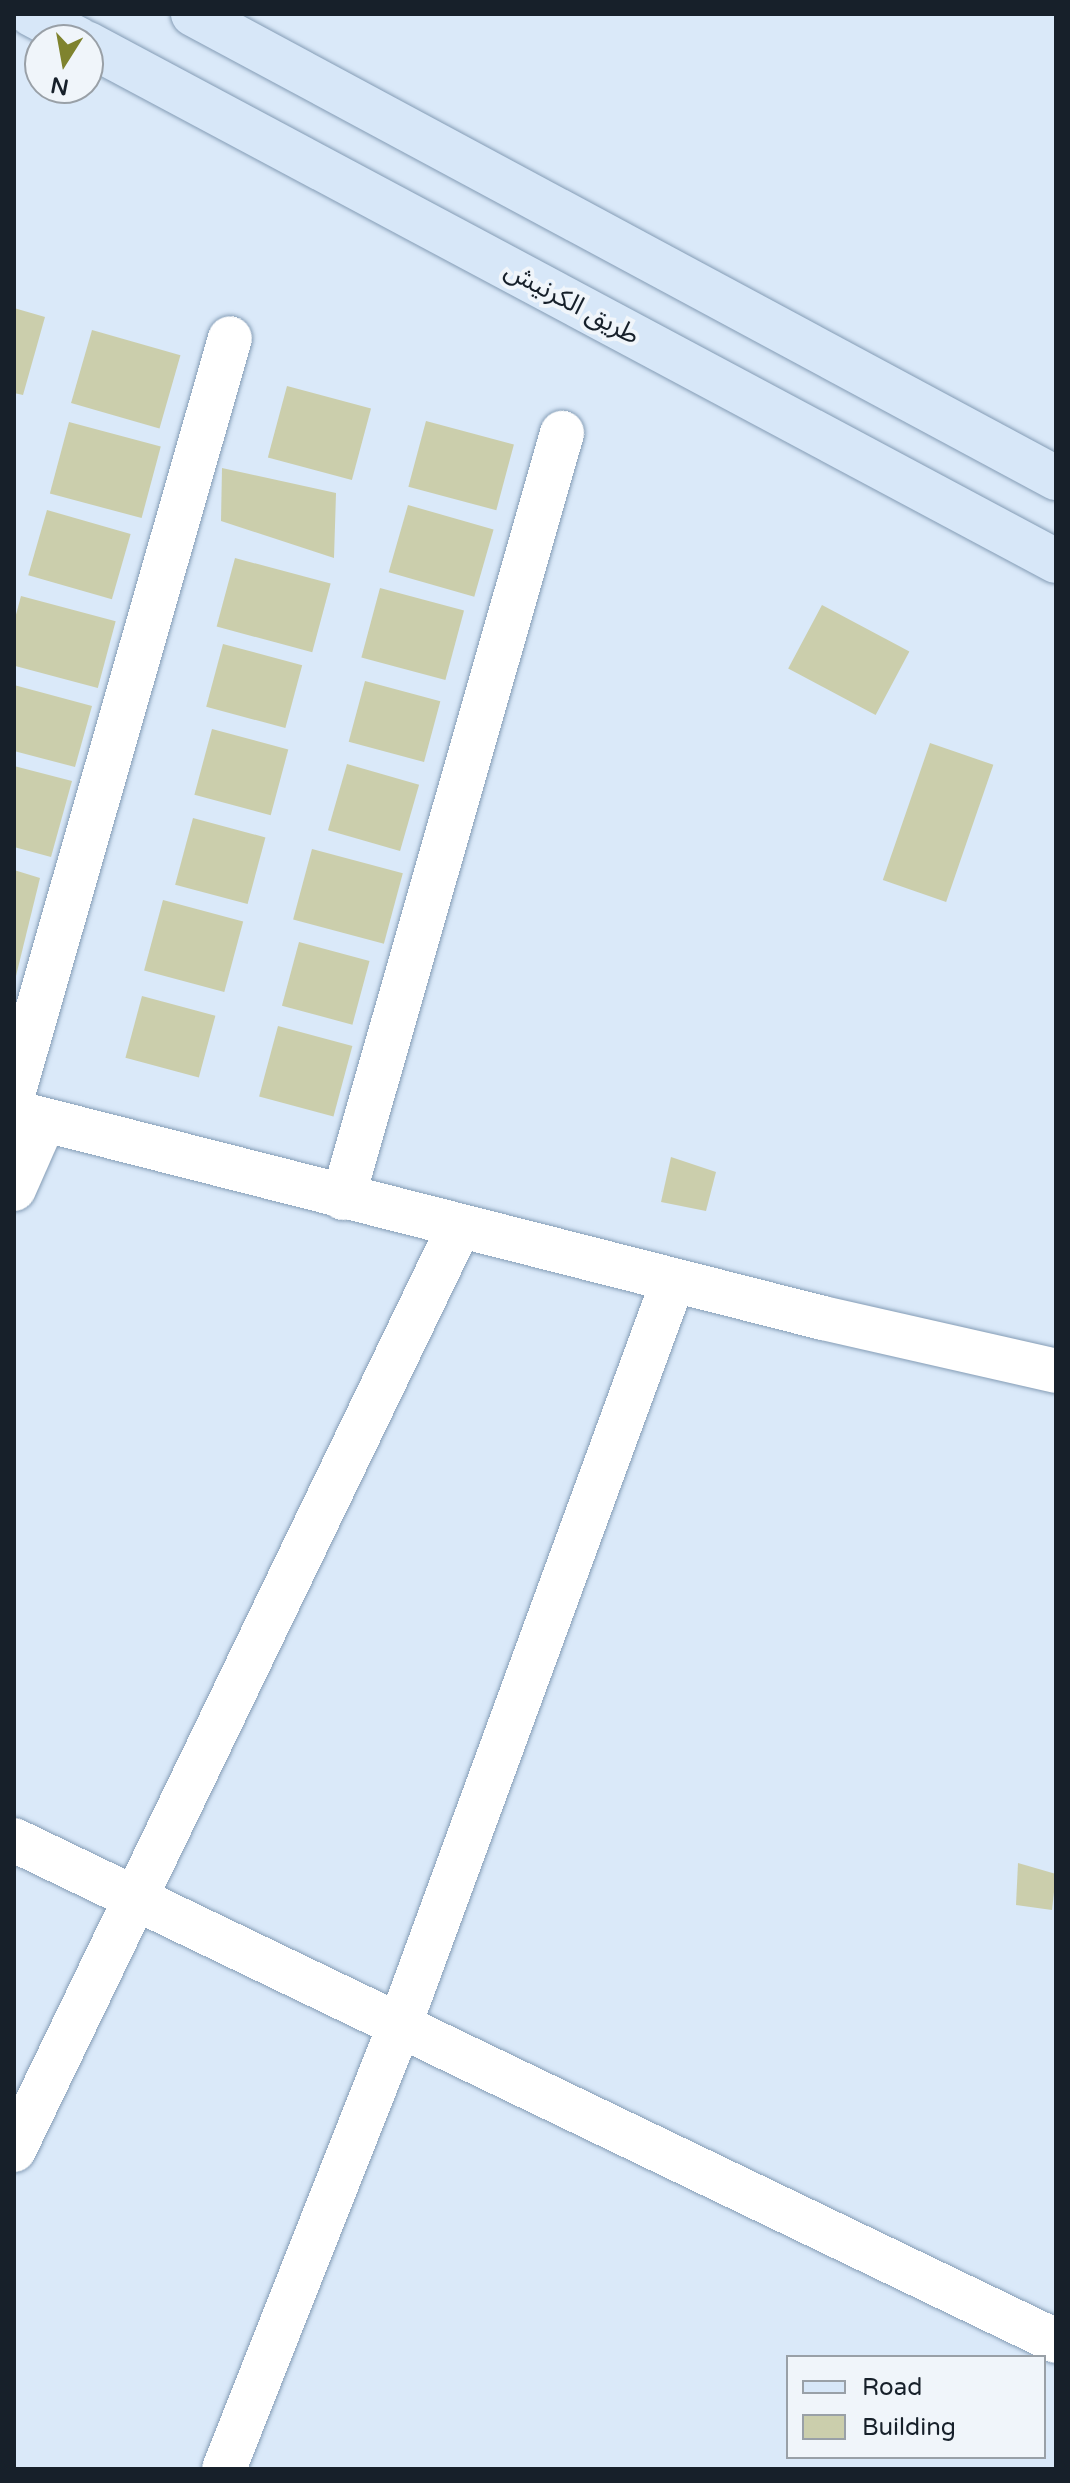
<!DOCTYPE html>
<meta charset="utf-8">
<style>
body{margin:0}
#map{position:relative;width:1070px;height:2483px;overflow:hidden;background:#dae9f9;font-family:"Varela Round","Noto Sans Arabic",sans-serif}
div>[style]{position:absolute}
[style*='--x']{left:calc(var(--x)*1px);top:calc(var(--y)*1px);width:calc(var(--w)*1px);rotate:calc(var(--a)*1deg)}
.building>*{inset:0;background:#cbceac;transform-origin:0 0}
.roads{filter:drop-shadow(0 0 2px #849cb5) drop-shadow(0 0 2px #849cb5)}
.minor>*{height:44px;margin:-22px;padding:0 22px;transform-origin:22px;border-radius:22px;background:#fff}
.tertiary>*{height:44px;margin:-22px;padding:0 22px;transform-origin:22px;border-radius:22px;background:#fff}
.primary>*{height:44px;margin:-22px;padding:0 22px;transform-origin:22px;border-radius:22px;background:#d7e7f8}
span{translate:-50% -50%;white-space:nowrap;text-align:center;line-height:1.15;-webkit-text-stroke:8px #f0f5fa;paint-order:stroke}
.street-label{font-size:26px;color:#17202a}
.frame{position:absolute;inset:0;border:16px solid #17202a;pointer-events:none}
.legend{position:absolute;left:786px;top:2355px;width:260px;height:104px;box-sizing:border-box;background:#f0f5fa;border:2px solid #99a0a7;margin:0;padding:10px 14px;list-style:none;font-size:24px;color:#17202a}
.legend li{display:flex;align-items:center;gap:16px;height:40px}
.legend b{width:40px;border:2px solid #99a0a7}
.north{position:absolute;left:24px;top:24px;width:80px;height:80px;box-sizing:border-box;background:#f0f5fa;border:2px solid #99a0a7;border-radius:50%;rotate:191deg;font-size:22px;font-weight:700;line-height:32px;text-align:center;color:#17202a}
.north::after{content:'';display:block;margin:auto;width:28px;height:36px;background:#7f832e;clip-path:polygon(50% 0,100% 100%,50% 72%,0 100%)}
</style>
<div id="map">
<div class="building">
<i style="clip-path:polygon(14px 308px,45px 317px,23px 395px,14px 393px)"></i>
<i style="left:92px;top:330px;width:92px;height:76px;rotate:16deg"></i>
<i style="left:287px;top:386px;width:87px;height:74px;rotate:15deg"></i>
<i style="left:426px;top:421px;width:91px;height:68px;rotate:15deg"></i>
<i style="left:69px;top:422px;width:95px;height:74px;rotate:15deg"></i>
<i style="clip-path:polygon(222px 468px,336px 493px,334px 558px,221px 521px)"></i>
<i style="left:408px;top:505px;width:89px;height:70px;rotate:16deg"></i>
<i style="left:47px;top:510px;width:87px;height:68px;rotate:16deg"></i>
<i style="left:235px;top:558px;width:99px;height:71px;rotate:15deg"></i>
<i style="left:380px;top:588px;width:87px;height:72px;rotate:15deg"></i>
<i style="left:21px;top:596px;width:98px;height:69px;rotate:15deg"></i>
<i style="left:822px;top:605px;width:99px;height:72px;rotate:28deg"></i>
<i style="left:223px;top:644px;width:82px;height:65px;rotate:15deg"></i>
<i style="left:365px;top:681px;width:78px;height:63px;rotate:15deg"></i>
<i style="clip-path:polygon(14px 685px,92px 706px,75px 767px,14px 751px)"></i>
<i style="left:212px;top:729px;width:79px;height:68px;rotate:15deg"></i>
<i style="left:930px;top:743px;width:67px;height:145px;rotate:19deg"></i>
<i style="left:347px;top:764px;width:75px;height:69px;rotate:16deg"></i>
<i style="clip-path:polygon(14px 766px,72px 781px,51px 857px,14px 847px)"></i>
<i style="left:193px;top:818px;width:75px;height:69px;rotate:15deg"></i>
<i style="left:312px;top:849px;width:94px;height:73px;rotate:15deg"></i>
<i style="clip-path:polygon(14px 870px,40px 878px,15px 980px,14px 980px)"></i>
<i style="left:163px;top:900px;width:83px;height:73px;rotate:15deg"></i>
<i style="left:299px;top:942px;width:73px;height:66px;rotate:15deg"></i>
<i style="left:142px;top:996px;width:76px;height:64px;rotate:15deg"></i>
<i style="left:278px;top:1026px;width:77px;height:73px;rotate:15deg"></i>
<i style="clip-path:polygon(671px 1157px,716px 1172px,706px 1211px,661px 1202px)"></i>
<i style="clip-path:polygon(1018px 1863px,1056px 1874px,1052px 1910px,1016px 1905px)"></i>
</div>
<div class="roads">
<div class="minor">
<i style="--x:14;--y:1091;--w:783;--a:-73.99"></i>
<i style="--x:14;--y:1189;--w:74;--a:-66.2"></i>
<i style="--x:343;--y:1198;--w:796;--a:-74.02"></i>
<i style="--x:14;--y:1840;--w:1156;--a:25.68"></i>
<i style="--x:14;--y:2150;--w:1025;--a:-64.26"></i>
<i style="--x:224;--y:2469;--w:475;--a:-68.4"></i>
<i style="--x:399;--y:2027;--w:795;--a:-69.83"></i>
</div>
<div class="tertiary">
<i style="--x:14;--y:1112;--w:835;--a:14.29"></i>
<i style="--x:823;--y:1318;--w:239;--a:12.8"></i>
</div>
<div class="primary">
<i style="--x:31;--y:14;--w:55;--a:28"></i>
<i style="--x:193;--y:14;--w:980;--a:28.27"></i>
<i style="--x:88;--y:44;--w:1097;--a:28.11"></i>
</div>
</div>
<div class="street-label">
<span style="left:572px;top:303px;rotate:28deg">طريق الكرنيش</span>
</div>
<div class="frame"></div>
<ul class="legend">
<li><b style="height:10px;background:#d7e7f8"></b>Road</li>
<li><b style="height:22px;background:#cbceac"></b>Building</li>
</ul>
<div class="north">N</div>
</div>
